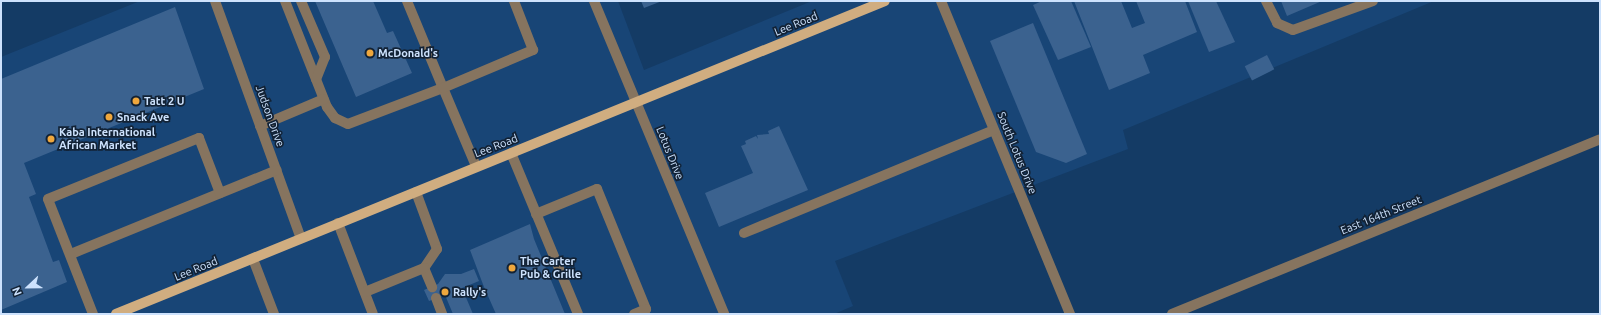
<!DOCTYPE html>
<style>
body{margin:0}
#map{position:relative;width:1601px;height:315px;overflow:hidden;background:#143b65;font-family:Ubuntu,sans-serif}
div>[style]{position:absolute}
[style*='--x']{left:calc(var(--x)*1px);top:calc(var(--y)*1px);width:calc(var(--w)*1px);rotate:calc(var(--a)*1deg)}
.built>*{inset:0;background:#184576}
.building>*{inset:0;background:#3b628f;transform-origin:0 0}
.minor>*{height:10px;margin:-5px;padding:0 5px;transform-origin:5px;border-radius:5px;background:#86745f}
.major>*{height:10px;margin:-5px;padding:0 5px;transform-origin:5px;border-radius:5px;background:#d0ad80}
.dots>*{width:11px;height:11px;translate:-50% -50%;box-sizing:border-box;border:2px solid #122235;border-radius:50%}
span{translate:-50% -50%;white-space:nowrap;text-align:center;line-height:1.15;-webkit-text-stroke:3.5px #122235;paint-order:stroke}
.street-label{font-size:11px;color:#cde2fd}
.poi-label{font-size:11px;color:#cde2fd;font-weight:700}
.left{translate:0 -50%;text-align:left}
.frame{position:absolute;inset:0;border:2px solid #cde2fd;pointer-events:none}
.north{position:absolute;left:8px;top:267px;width:40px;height:40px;-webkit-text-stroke:3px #122235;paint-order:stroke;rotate:248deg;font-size:11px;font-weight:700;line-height:16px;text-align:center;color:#cde2fd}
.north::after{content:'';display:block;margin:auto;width:14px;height:18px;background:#cde2fd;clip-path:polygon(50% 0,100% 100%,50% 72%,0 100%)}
</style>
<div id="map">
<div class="built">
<i style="clip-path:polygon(140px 1px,618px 1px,644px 70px,812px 1px,1434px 1px,1123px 130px,1128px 149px,835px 261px,853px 306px,834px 314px,1px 314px,1px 57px)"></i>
</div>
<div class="building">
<i style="clip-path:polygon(315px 1px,373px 1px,387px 33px,393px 31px,412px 73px,356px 97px)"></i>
<i style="clip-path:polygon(641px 1px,662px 1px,644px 8px)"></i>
<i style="clip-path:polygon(1042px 1px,1071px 1px,1091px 47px,1058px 60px,1033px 5px)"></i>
<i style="clip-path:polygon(1074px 1px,1121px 1px,1132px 28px,1145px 23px,1136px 1px,1185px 1px,1197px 32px,1143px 55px,1150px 73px,1109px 90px)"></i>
<i style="clip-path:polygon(1188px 1px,1216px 1px,1235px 42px,1209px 52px)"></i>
<i style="clip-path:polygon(1281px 1px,1322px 1px,1287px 16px)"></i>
<i style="clip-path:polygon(175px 7px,204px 89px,24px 163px,36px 194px,29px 197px,53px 262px,59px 260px,67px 282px,1px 310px,1px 79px)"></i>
<i style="clip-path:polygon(1033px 23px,1087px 154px,1066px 163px,1036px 152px,990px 41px)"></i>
<i style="left:1267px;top:55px;width:16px;height:25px;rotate:63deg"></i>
<i style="clip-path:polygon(779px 126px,808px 190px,719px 227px,705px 193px,753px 173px,741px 146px,746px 144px,745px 141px,756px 136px,758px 139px,757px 135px,769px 134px,768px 131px)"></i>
<i style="clip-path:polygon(530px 224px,534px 239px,565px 314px,496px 314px,484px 287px,470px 250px)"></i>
<i style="clip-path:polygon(474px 269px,479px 281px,462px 288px,473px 314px,453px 314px,445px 295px,429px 301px,424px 290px,438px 284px,445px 274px,461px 274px)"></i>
</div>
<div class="minor">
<i style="--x:215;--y:1;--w:252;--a:70.1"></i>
<i style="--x:285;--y:1;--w:114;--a:68.4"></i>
<i style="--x:327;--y:107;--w:14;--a:54"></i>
<i style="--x:335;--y:118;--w:14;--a:25"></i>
<i style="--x:348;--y:124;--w:102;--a:-20.8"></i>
<i style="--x:443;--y:88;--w:94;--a:-112.5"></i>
<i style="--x:301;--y:1;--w:61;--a:66.8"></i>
<i style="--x:325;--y:57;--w:24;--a:112"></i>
<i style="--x:594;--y:1;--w:339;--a:67.4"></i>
<i style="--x:941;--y:1;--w:339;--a:67.6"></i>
<i style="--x:1266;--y:1;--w:25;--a:63"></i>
<i style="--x:1277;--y:23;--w:17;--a:24"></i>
<i style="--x:1293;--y:30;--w:85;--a:-19.9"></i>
<i style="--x:260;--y:126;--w:69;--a:-22.9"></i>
<i style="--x:511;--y:153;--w:174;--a:67.4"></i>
<i style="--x:476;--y:166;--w:85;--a:-112.9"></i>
<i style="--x:443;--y:88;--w:98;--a:-22.9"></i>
<i style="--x:533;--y:50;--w:53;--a:-111.2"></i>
<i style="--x:416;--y:192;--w:61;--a:69.8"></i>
<i style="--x:437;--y:249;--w:23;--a:124"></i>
<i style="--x:424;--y:268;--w:21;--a:67"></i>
<i style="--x:536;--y:214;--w:66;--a:-22.3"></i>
<i style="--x:597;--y:189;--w:130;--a:67.8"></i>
<i style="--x:646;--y:309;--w:13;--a:157"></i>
<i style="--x:338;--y:223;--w:97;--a:69"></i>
<i style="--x:744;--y:233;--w:270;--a:-22.4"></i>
<i style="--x:71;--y:254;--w:222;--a:-22.2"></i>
<i style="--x:253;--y:259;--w:59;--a:69.1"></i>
<i style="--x:365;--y:292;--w:64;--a:-22.1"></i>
<i style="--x:436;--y:298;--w:17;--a:69"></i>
<i style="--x:93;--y:314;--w:123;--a:-111.4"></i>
<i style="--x:48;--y:199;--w:163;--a:-22"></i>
<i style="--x:199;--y:138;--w:59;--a:69.1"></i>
<i style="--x:1172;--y:314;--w:462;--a:-22.2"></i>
</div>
<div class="major">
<i style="--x:116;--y:314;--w:830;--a:-22.15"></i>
</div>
<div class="dots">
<i style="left:370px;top:53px;background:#efa73d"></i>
<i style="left:136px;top:101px;background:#efa73d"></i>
<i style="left:109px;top:117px;background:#efa73d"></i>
<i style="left:51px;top:139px;background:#efa73d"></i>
<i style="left:512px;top:268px;background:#efa73d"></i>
<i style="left:445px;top:292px;background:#efa73d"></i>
</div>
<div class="street-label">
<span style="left:796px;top:24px;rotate:-22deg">Lee Road</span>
<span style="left:270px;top:116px;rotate:70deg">Judson Drive</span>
<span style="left:496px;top:146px;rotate:-21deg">Lee Road</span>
<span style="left:670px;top:153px;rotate:68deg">Lotus Drive</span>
<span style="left:1017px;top:153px;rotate:68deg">South Lotus Drive</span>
<span style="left:1381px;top:215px;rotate:-22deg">East 164th Street</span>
<span style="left:196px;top:269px;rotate:-22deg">Lee Road</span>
</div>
<div class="poi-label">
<span class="left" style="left:378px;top:53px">McDonald's</span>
<span class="left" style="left:144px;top:101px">Tatt 2 U</span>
<span class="left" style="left:117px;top:117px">Snack Ave</span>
<span class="left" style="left:59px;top:139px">Kaba International<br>African Market</span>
<span class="left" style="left:520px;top:268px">The Carter<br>Pub &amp; Grille</span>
<span class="left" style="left:453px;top:292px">Rally's</span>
</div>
<div class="frame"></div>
<div class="north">N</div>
</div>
